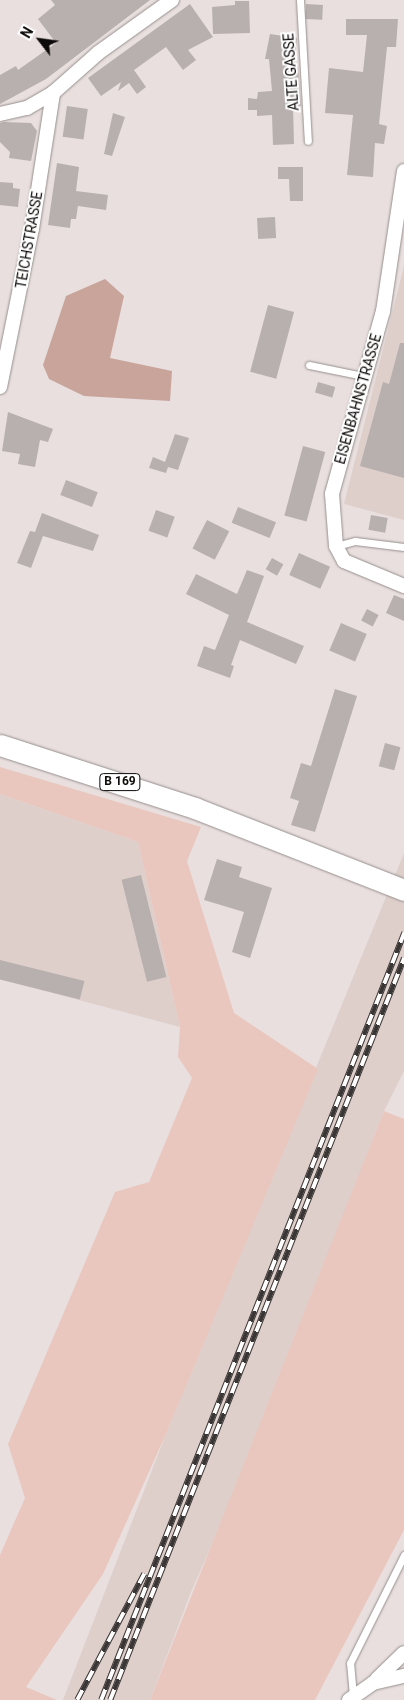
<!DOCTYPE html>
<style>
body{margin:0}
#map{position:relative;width:404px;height:1700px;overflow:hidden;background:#e8dfde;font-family:Roboto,sans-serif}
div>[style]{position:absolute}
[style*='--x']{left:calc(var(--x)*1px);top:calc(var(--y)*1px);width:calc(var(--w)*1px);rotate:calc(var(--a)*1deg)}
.built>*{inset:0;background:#decfcb}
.green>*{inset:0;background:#e9c7bf}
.water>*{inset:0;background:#c8a49b}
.building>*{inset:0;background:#b8b0ae;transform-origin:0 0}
.roads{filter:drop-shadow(0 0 1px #968f8d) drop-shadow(0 0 1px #968f8d)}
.lane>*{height:7px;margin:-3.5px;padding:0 3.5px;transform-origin:3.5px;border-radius:3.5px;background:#fff}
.street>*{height:14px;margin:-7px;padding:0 7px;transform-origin:7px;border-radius:7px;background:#fff}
.primary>*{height:21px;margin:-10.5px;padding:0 10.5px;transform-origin:10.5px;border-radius:10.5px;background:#fff}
.rail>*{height:5.5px;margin-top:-2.75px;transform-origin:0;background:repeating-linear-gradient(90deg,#fff 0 11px,#3a3635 0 22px);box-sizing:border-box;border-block:1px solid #3a3635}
span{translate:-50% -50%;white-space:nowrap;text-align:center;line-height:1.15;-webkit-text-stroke:4px #fff;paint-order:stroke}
.shield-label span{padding:1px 4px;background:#fff;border:1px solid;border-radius:4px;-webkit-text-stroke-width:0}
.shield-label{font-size:12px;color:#0d0b0a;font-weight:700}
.street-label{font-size:14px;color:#0d0b0a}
.north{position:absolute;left:15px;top:15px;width:50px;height:50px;-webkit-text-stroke:4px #fff;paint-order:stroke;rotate:300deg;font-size:14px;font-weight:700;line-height:20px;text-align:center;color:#0d0b0a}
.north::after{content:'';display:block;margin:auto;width:18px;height:22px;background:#0d0b0a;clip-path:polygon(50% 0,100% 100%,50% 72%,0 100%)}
</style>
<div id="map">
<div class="built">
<i style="clip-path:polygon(404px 266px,404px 520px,344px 504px)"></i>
<i style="clip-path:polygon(0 794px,138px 842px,180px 1027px,0 979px)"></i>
<i style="clip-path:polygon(404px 853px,404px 1071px,384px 1111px,238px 1485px,191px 1592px,150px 1700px,63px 1700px,166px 1434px)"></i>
</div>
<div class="green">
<i style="clip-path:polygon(0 767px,201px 827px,187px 861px,234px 1013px,318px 1069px,166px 1434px,103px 1574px,26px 1687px,57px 1700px,0 1700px,0 1555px,25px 1498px,8px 1444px,115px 1192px,149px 1182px,192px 1078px,178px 1057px,180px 1027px,138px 842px,0 794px)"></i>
<i style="clip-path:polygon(384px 1111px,404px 1119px,404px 1530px,315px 1700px,150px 1700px)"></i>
</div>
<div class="water">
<i style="clip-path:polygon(105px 279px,124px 296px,110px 358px,172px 371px,170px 401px,84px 396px,49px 379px,43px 365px,66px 296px)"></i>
</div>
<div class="building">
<i style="clip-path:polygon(51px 0,150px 0,46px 79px,0 104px,0 75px,16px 66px,18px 70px,56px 43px,38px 19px,55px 5px)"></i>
<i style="clip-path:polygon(235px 1px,249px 1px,250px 33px,213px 34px,212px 7px,235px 5px)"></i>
<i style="clip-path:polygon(190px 4px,213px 37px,188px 50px,196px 60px,183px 70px,166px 47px,134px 70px,146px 87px,137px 94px,129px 83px,118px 91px,121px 82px,101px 96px,88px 78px)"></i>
<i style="left:306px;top:4px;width:17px;height:15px;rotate:3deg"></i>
<i style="clip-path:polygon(346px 19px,398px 19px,396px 47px,387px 47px,379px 124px,387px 126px,384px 144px,375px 143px,373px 177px,347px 175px,353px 115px,325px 113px,329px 68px,363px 72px,367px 35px,346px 35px)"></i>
<i style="clip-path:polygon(270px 34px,297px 38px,294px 67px,298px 66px,301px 106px,293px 106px,294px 144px,273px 145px,272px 115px,257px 116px,257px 110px,248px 110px,248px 98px,257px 99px,258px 92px,272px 91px,269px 59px,265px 59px)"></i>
<i style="left:67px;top:106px;width:21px;height:31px;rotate:8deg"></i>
<i style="clip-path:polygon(113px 113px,125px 117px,112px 156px,104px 154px)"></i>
<i style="clip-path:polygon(4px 122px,31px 123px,37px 131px,31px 161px,9px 158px,10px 152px,0 142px,0 123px)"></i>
<i style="clip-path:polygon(57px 163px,79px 167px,76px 191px,108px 195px,106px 210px,78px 206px,76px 219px,71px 219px,70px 228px,48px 225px)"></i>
<i style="clip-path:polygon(278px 167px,303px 167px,303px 201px,290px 201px,289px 179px,278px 179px)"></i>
<i style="clip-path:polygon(0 182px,13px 183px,13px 188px,20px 189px,18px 207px,0 205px)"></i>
<i style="left:275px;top:217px;width:21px;height:18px;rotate:87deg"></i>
<i style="left:268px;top:305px;width:27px;height:69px;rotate:15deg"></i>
<i style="clip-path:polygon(400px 343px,404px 343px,404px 478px,360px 466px,383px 382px,389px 384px)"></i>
<i style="left:318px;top:382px;width:18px;height:11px;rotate:16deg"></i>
<i style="clip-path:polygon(8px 412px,53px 429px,48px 442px,40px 440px,35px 467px,18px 464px,20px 454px,2px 451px)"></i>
<i style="clip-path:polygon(175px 434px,189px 438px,178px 470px,168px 467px,166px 473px,149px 468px,153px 457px,165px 462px)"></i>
<i style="left:303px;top:446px;width:23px;height:72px;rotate:15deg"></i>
<i style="left:66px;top:480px;width:34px;height:16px;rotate:21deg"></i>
<i style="left:238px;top:507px;width:41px;height:17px;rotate:22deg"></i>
<i style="left:156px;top:510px;width:20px;height:22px;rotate:20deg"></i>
<i style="clip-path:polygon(42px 513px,99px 535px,93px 551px,43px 536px,31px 568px,17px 563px,30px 531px,35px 532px)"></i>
<i style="left:371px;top:515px;width:17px;height:15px;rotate:10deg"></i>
<i style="left:207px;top:520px;width:25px;height:32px;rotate:27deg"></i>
<i style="left:299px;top:553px;width:34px;height:24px;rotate:24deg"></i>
<i style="left:272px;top:558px;width:13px;height:13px;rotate:29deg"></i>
<i style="clip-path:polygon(247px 570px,264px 576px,247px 622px,304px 646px,296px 664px,240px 640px,231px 665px,234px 666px,230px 678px,197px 666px,204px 646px,215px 650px,229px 615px,186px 594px,196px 574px,237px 594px)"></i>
<i style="clip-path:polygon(394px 595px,404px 599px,404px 621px,386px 613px)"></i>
<i style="left:367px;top:609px;width:13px;height:13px;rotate:27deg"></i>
<i style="left:341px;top:623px;width:28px;height:30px;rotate:23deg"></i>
<i style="clip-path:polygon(335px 689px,357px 696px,315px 832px,291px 825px,299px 801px,290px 798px,301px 763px,311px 766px)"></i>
<i style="left:385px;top:743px;width:16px;height:24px;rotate:15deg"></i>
<i style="clip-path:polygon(217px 859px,242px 867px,239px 877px,272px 888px,250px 958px,232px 952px,244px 912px,204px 900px)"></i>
<i style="left:141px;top:875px;width:105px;height:20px;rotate:76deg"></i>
<i style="left:0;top:960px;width:87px;height:19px;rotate:14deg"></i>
</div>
<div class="roads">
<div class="lane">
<i style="--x:300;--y:0;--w:141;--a:86.8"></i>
<i style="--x:309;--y:365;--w:55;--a:11.5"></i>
<i style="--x:336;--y:546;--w:20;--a:-15"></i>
<i style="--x:355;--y:541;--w:49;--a:7"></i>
<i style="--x:353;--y:1696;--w:33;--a:-95"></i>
<i style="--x:350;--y:1663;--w:121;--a:-63.4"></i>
</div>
<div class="street">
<i style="--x:0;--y:114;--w:28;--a:-13"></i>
<i style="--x:27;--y:108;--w:30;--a:-30"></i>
<i style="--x:404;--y:171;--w:142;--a:98.5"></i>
<i style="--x:383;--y:311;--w:190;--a:105.6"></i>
<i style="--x:332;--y:494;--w:52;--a:85.6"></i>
<i style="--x:336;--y:546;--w:17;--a:62"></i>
<i style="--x:344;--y:561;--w:65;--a:22.6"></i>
<i style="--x:0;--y:387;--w:161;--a:-78.6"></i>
<i style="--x:32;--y:229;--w:138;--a:-81.2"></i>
<i style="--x:53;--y:93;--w:60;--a:-41.6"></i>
<i style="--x:98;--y:53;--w:91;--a:-35.6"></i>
<i style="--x:377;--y:1679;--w:37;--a:-44"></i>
<i style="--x:349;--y:1700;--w:29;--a:-35"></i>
<i style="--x:373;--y:1683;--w:32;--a:-13"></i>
</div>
<div class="primary">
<i style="--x:0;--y:745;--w:205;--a:17.9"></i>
<i style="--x:195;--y:808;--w:225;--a:21.4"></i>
</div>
</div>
<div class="rail">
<i style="--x:77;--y:1700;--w:143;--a:-62"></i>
<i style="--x:101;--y:1700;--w:825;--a:-68.44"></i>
<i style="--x:110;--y:1700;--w:798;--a:-68.39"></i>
</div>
<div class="shield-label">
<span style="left:120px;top:782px">B 169</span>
</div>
<div class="street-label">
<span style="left:291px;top:72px;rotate:-94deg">ALTE GASSE</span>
<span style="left:29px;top:240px;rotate:-80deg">TEICHSTRASSE</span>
<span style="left:358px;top:399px;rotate:-74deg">EISENBAHNSTRASSE</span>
</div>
<div class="north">N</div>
</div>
